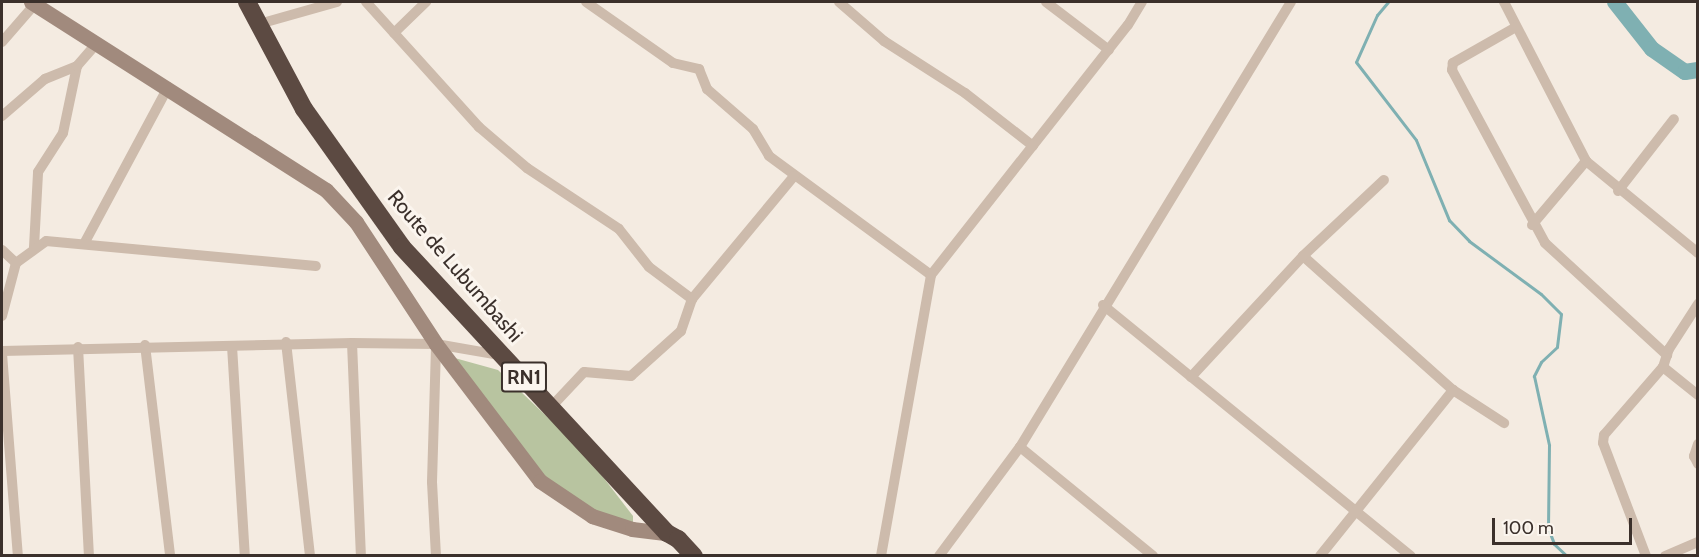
<!DOCTYPE html>
<style>
body{margin:0}
#map{position:relative;width:1699px;height:557px;overflow:hidden;background:#f4ebe1;font-family:Cabin,sans-serif}
div>[style]{position:absolute}
[style*='--x']{left:calc(var(--x)*1px);top:calc(var(--y)*1px);width:calc(var(--w)*1px);rotate:calc(var(--a)*1deg)}
.green>*{inset:0;background:#b8c4a0}
.stream>*{height:3px;margin:-1.5px;padding:0 1.5px;transform-origin:1.5px;border-radius:1.5px;background:#7fb0b2}
.river>*{height:16px;margin:-8px;padding:0 8px;transform-origin:8px;border-radius:8px;background:#7fb0b2}
.street>*{height:10px;margin:-5px;padding:0 5px;transform-origin:5px;border-radius:5px;background:#cdbbac}
.secondary>*{height:15px;margin:-7.5px;padding:0 7.5px;transform-origin:7.5px;border-radius:7.5px;background:#a18a7d}
.highway>*{height:18px;margin:-9px;padding:0 9px;transform-origin:9px;border-radius:9px;background:#5c4a42}
span{translate:-50% -50%;white-space:nowrap;text-align:center;line-height:1.15;-webkit-text-stroke:6px #fbf5ee;paint-order:stroke}
.shield-label span{padding:2px 4px;background:#fbf5ee;border:2px solid;border-radius:4px;-webkit-text-stroke-width:0}
.shield-label{font-size:20px;color:#3b302b;font-weight:700}
.street-label{font-size:21px;color:#3b302b}
.frame{position:absolute;inset:0;border:3px solid #3b302b;pointer-events:none}
.scale{position:absolute;left:1492px;top:518px;width:140px;height:27px;box-sizing:border-box;border:3px solid #3b302b;border-top:0;padding-left:8px;font-size:18px;line-height:21px;white-space:nowrap;color:#3b302b;-webkit-text-stroke:4px #fbf5ee;paint-order:stroke}
</style>
<div id="map">
<div class="green">
<i style="clip-path:polygon(451px 357px,498px 370px,583px 451px,633px 516px,633px 525px,618px 524px,540px 478px)"></i>
</div>
<div class="stream">
<i style="--x:1388;--y:2;--w:17;--a:130"></i>
<i style="--x:1377;--y:15;--w:51;--a:114.1"></i>
<i style="--x:1356;--y:62;--w:98;--a:52.4"></i>
<i style="--x:1416;--y:140;--w:87;--a:67.6"></i>
<i style="--x:1449;--y:220;--w:29;--a:46"></i>
<i style="--x:1469;--y:241;--w:89;--a:36.4"></i>
<i style="--x:1541;--y:294;--w:28;--a:45"></i>
<i style="--x:1561;--y:314;--w:33;--a:97"></i>
<i style="--x:1557;--y:347;--w:22;--a:137"></i>
<i style="--x:1541;--y:362;--w:16;--a:117"></i>
<i style="--x:1534;--y:376;--w:71;--a:77.7"></i>
<i style="--x:1549;--y:445;--w:83;--a:90.7"></i>
<i style="--x:1548;--y:528;--w:17;--a:69"></i>
<i style="--x:1554;--y:544;--w:18;--a:43"></i>
</div>
<div class="river">
<i style="--x:1615;--y:2;--w:60;--a:51.8"></i>
<i style="--x:1652;--y:49;--w:40;--a:34.9"></i>
<i style="--x:1685;--y:72;--w:13;--a:-9"></i>
</div>
<div class="street">
<i style="--x:366;--y:2;--w:169;--a:47.9"></i>
<i style="--x:479;--y:127;--w:63;--a:40.5"></i>
<i style="--x:527;--y:168;--w:110;--a:33.5"></i>
<i style="--x:619;--y:229;--w:48;--a:51.7"></i>
<i style="--x:649;--y:267;--w:54;--a:36.7"></i>
<i style="--x:692;--y:299;--w:34;--a:109"></i>
<i style="--x:681;--y:331;--w:67;--a:138"></i>
<i style="--x:631;--y:376;--w:47;--a:-175.1"></i>
<i style="--x:584;--y:372;--w:47;--a:133.3"></i>
<i style="--x:586;--y:2;--w:106;--a:35"></i>
<i style="--x:673;--y:63;--w:27;--a:13"></i>
<i style="--x:699;--y:69;--w:22;--a:68"></i>
<i style="--x:707;--y:89;--w:61;--a:41"></i>
<i style="--x:753;--y:129;--w:31;--a:59"></i>
<i style="--x:769;--y:156;--w:201;--a:36.3"></i>
<i style="--x:839;--y:2;--w:60;--a:40.9"></i>
<i style="--x:884;--y:41;--w:96;--a:32.7"></i>
<i style="--x:965;--y:93;--w:86;--a:37.9"></i>
<i style="--x:1046;--y:2;--w:79;--a:37.3"></i>
<i style="--x:1504;--y:2;--w:179;--a:62.7"></i>
<i style="--x:1586;--y:161;--w:145;--a:39.4"></i>
<i style="--x:259;--y:24;--w:81;--a:-15.8"></i>
<i style="--x:1516;--y:27;--w:73;--a:150.3"></i>
<i style="--x:1453;--y:63;--w:7;--a:98"></i>
<i style="--x:1452;--y:70;--w:196;--a:61.7"></i>
<i style="--x:1545;--y:243;--w:166;--a:42.6"></i>
<i style="--x:394;--y:33;--w:45;--a:-44.1"></i>
<i style="--x:2;--y:42;--w:50;--a:-49"></i>
<i style="--x:2;--y:116;--w:57;--a:-40.7"></i>
<i style="--x:45;--y:79;--w:35;--a:-22"></i>
<i style="--x:1618;--y:191;--w:91;--a:-52.1"></i>
<i style="--x:1532;--y:225;--w:84;--a:-49.8"></i>
<i style="--x:85;--y:242;--w:176;--a:-61.8"></i>
<i style="--x:34;--y:247;--w:75;--a:-86.9"></i>
<i style="--x:38;--y:172;--w:46;--a:-57.3"></i>
<i style="--x:63;--y:133;--w:68;--a:-78.2"></i>
<i style="--x:77;--y:66;--w:30;--a:-49"></i>
<i style="--x:2;--y:250;--w:19;--a:43"></i>
<i style="--x:1303;--y:256;--w:201;--a:41.8"></i>
<i style="--x:1453;--y:390;--w:61;--a:32.9"></i>
<i style="--x:692;--y:299;--w:160;--a:-50.3"></i>
<i style="--x:1103;--y:305;--w:397;--a:39.2"></i>
<i style="--x:2;--y:316;--w:55;--a:-75.2"></i>
<i style="--x:16;--y:263;--w:37;--a:-36"></i>
<i style="--x:46;--y:241;--w:271;--a:5.3"></i>
<i style="--x:286;--y:342;--w:215;--a:83.6"></i>
<i style="--x:352;--y:343;--w:213;--a:87.6"></i>
<i style="--x:145;--y:345;--w:212;--a:83.2"></i>
<i style="--x:232;--y:346;--w:210;--a:86.5"></i>
<i style="--x:78;--y:347;--w:209;--a:87"></i>
<i style="--x:2;--y:351;--w:350;--a:-1.3"></i>
<i style="--x:352;--y:343;--w:84;--a:0.7"></i>
<i style="--x:436;--y:344;--w:65;--a:9.8"></i>
<i style="--x:2;--y:354;--w:203;--a:85.5"></i>
<i style="--x:1663;--y:367;--w:45;--a:38.7"></i>
<i style="--x:1191;--y:377;--w:165;--a:-47.2"></i>
<i style="--x:1303;--y:256;--w:111;--a:-43.2"></i>
<i style="--x:1698;--y:444;--w:13;--a:108"></i>
<i style="--x:1694;--y:456;--w:9;--a:63"></i>
<i style="--x:1020;--y:447;--w:172;--a:39.3"></i>
<i style="--x:436;--y:556;--w:74;--a:-93.1"></i>
<i style="--x:432;--y:482;--w:136;--a:-88.3"></i>
<i style="--x:881;--y:556;--w:285;--a:-79.9"></i>
<i style="--x:931;--y:275;--w:318;--a:-51.8"></i>
<i style="--x:1128;--y:25;--w:27;--a:-59"></i>
<i style="--x:939;--y:556;--w:136;--a:-53.4"></i>
<i style="--x:1020;--y:447;--w:521;--a:-58.66"></i>
<i style="--x:1320;--y:556;--w:213;--a:-51.3"></i>
<i style="--x:1646;--y:556;--w:121;--a:-110.8"></i>
<i style="--x:1603;--y:443;--w:8;--a:-83"></i>
<i style="--x:1604;--y:435;--w:90;--a:-49.1"></i>
<i style="--x:1663;--y:367;--w:19;--a:-72"></i>
<i style="--x:1669;--y:349;--w:54;--a:-57.2"></i>
<i style="--x:1665;--y:556;--w:36;--a:-23"></i>
</div>
<div class="secondary">
<i style="--x:31;--y:2;--w:350;--a:32.5"></i>
<i style="--x:326;--y:190;--w:44;--a:46.8"></i>
<i style="--x:356;--y:222;--w:146;--a:56.7"></i>
<i style="--x:436;--y:344;--w:172;--a:52.8"></i>
<i style="--x:540;--y:481;--w:63;--a:33.9"></i>
<i style="--x:592;--y:516;--w:42;--a:18"></i>
<i style="--x:632;--y:529;--w:35;--a:7"></i>
</div>
<div class="highway">
<i style="--x:247;--y:2;--w:121;--a:62"></i>
<i style="--x:304;--y:109;--w:169;--a:54.6"></i>
<i style="--x:402;--y:247;--w:390;--a:47.2"></i>
<i style="--x:667;--y:533;--w:13;--a:29"></i>
<i style="--x:678;--y:539;--w:23;--a:47"></i>
</div>
<div class="shield-label">
<span style="left:524px;top:377px">RN1</span>
</div>
<div class="street-label">
<span style="left:455px;top:266px;rotate:49deg">Route de Lubumbashi</span>
</div>
<div class="frame"></div>
<div class="scale">100 m</div>
</div>
